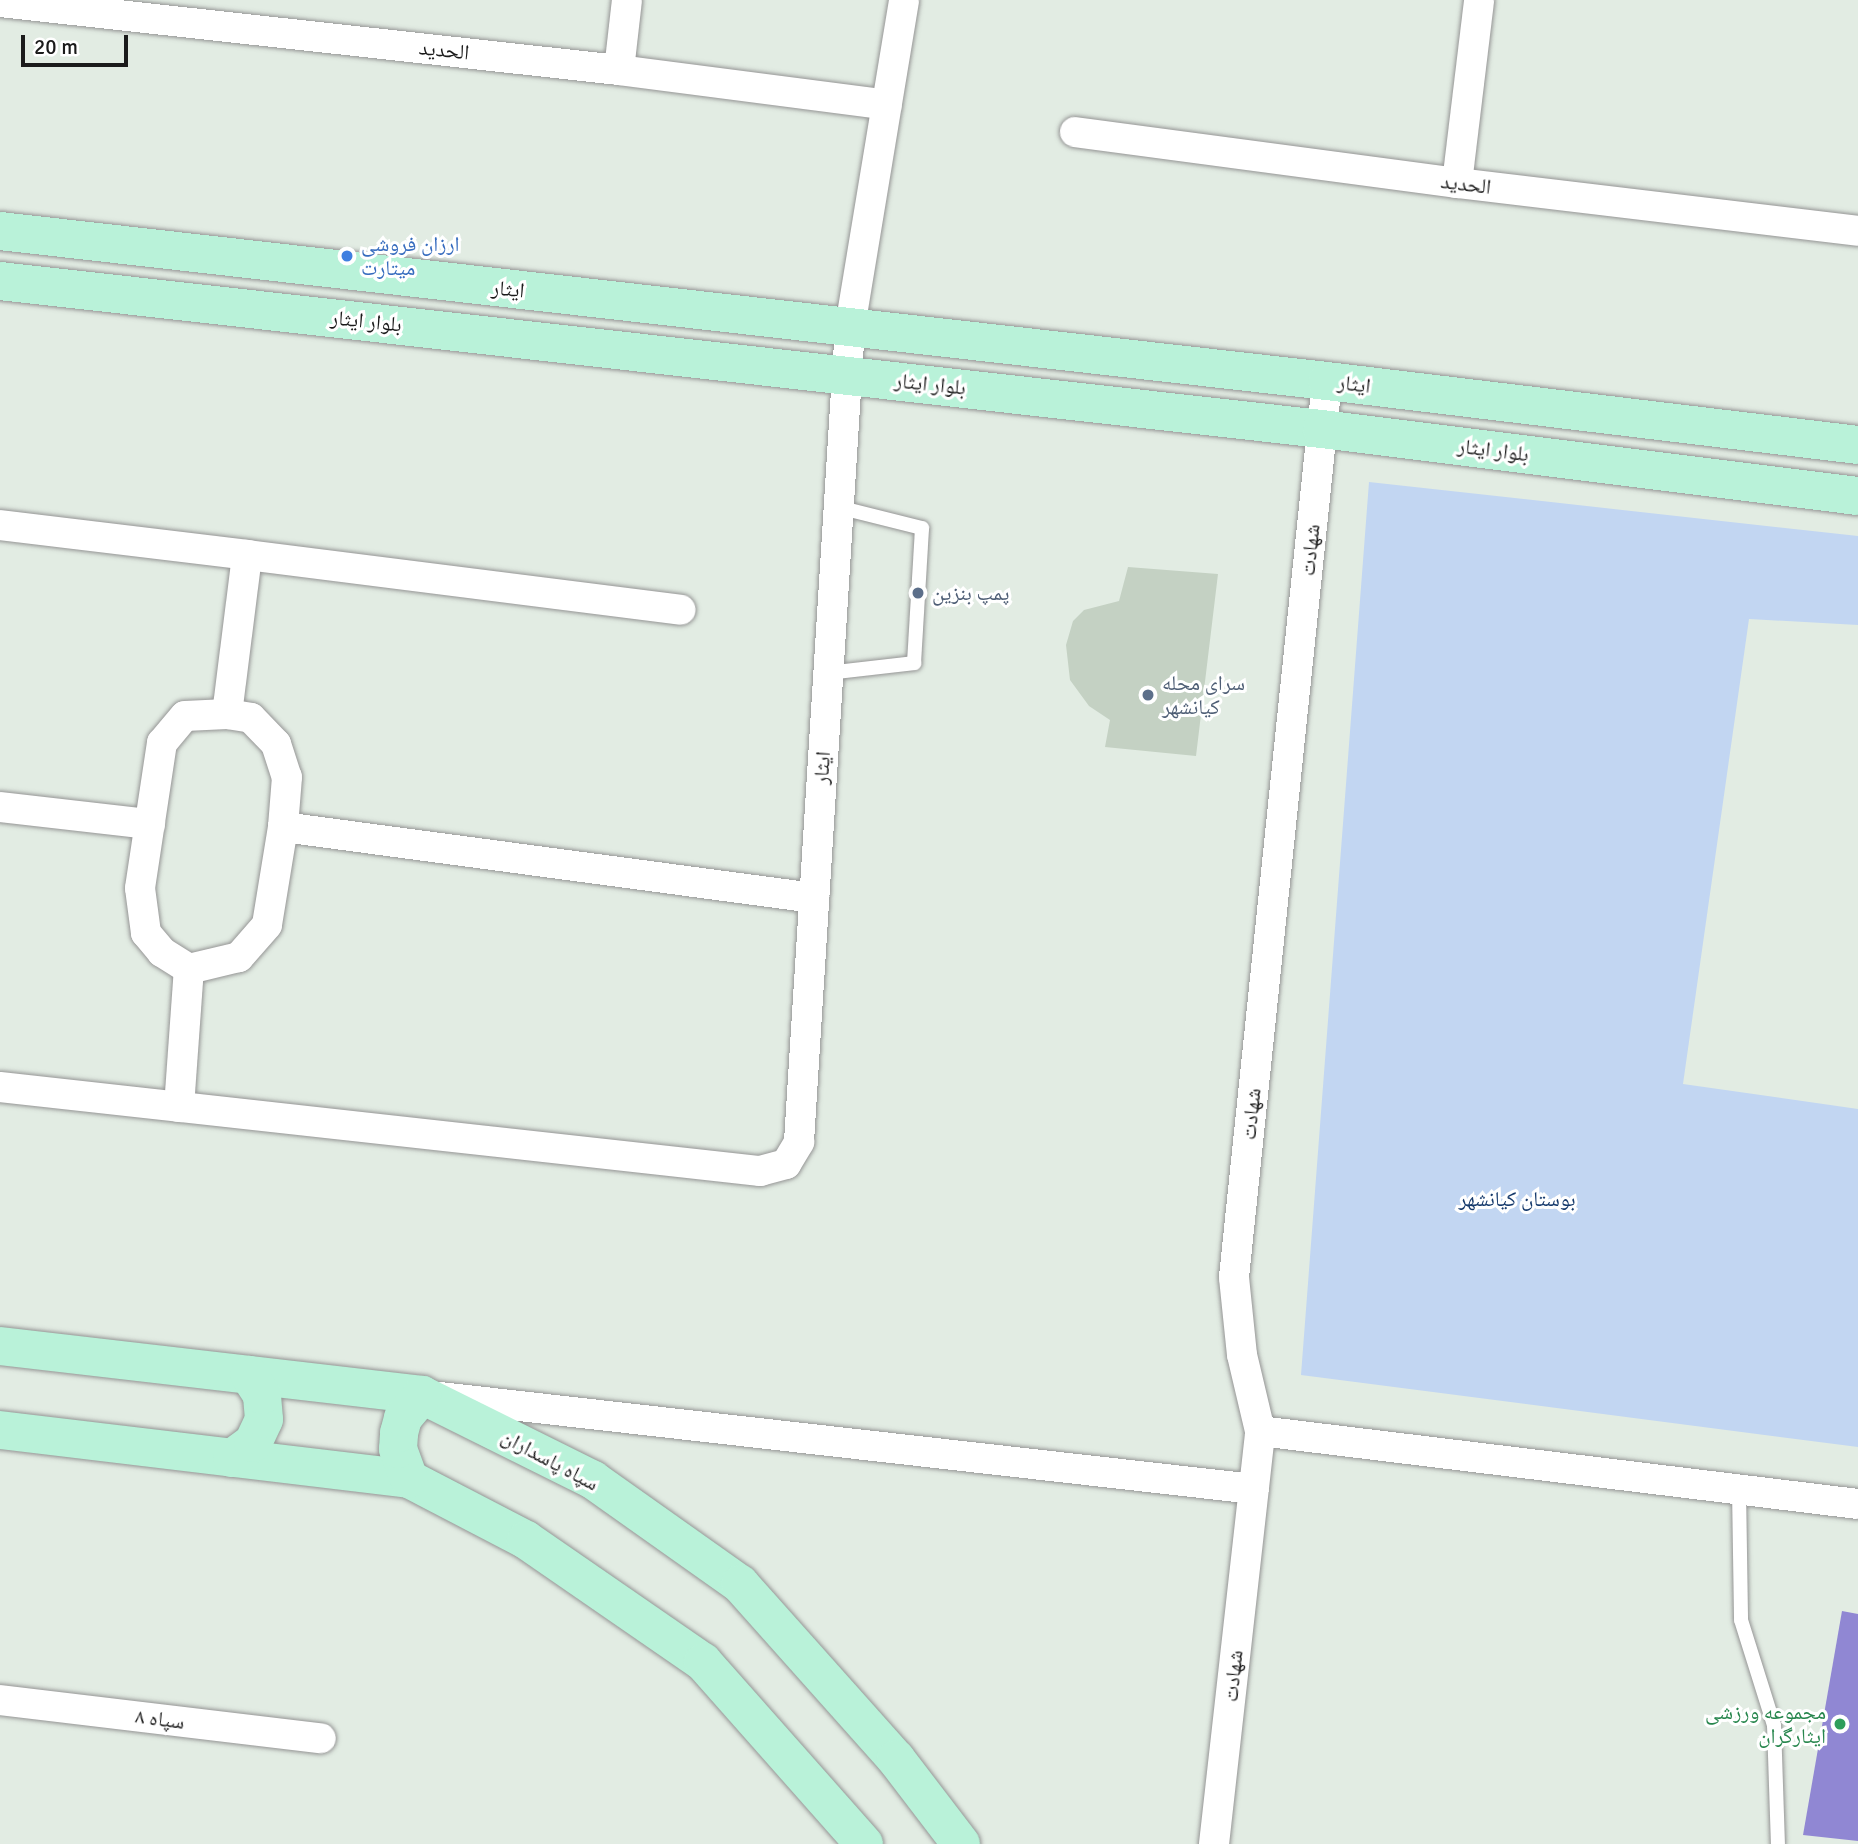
<!DOCTYPE html>
<meta charset="utf-8">
<style>
body{margin:0}
#map{position:relative;width:1858px;height:1844px;overflow:hidden;background:#e2ece3;font-family:Signika,"Noto Naskh Arabic",sans-serif}
div>[style]{position:absolute}
[style*='--x']{left:calc(var(--x)*1px);top:calc(var(--y)*1px);width:calc(var(--w)*1px);rotate:calc(var(--a)*1deg)}
.park>*{inset:0;background:#c2d6f2}
.pitch>*{inset:0;background:#9087d3}
.building>*{inset:0;background:#c4d1c3}
.roads{filter:drop-shadow(0 0 2px #959595) drop-shadow(0 0 2px #959595)}
.lane>*{height:14px;margin:-7px;padding:0 7px;transform-origin:7px;border-radius:7px;background:#fff}
.street>*{height:30px;margin:-15px;padding:0 15px;transform-origin:15px;border-radius:15px;background:#fff}
.secondary>*{height:38px;margin:-19px;padding:0 19px;transform-origin:19px;border-radius:19px;background:#b9f2d9}
.dots>*{width:19px;height:19px;translate:-50% -50%;box-sizing:border-box;border:4px solid #fff;border-radius:50%}
span{translate:-50% -50%;white-space:nowrap;text-align:center;line-height:1.15;-webkit-text-stroke:6px #fff;paint-order:stroke}
.street-label{font-size:21px;color:#1b1b1b}
.shop-label{font-size:21px;color:#366cbe}
.left{translate:0 -50%;text-align:left}
.service-label{font-size:21px;color:#4e5e75}
.park-label{font-size:21px;color:#163a6c}
.leisure-label{font-size:21px;color:#27864d}
.right{translate:-100% -50%;text-align:right}
.scale{position:absolute;left:21px;top:35px;width:107px;height:32px;box-sizing:border-box;border:4px solid #1b1b1b;border-top:0;padding-left:9px;font-size:21px;line-height:24px;white-space:nowrap;color:#1b1b1b;-webkit-text-stroke:5px #fff;paint-order:stroke}
</style>
<div id="map">
<div class="park">
<i style="clip-path:polygon(1369px 482px,1858px 536px,1858px 625px,1749px 619px,1683px 1084px,1858px 1109px,1858px 1447px,1301px 1375px)"></i>
</div>
<div class="pitch">
<i style="clip-path:polygon(1842px 1611px,1858px 1614px,1858px 1841px,1803px 1835px)"></i>
</div>
<div class="building">
<i style="clip-path:polygon(1128px 567px,1218px 574px,1196px 756px,1105px 747px,1110px 720px,1089px 706px,1070px 680px,1066px 645px,1073px 621px,1084px 610px,1119px 601px)"></i>
</div>
<div class="roads">
<div class="lane">
<i style="--x:828;--y:673;--w:87;--a:-6.6"></i>
<i style="--x:914;--y:663;--w:135;--a:-86.6"></i>
<i style="--x:922;--y:528;--w:87;--a:-166"></i>
<i style="--x:1739;--y:1489;--w:131;--a:89.1"></i>
<i style="--x:1741;--y:1620;--w:110;--a:72.6"></i>
<i style="--x:1774;--y:1725;--w:119;--a:88.1"></i>
</div>
<div class="street">
<i style="--x:0;--y:2;--w:623;--a:6.27"></i>
<i style="--x:619;--y:70;--w:270;--a:7.4"></i>
<i style="--x:619;--y:70;--w:70;--a:-83.5"></i>
<i style="--x:1075;--y:132;--w:385;--a:7.6"></i>
<i style="--x:1457;--y:183;--w:404;--a:6.8"></i>
<i style="--x:1457;--y:183;--w:184;--a:-83.1"></i>
<i style="--x:0;--y:525;--w:249;--a:6.9"></i>
<i style="--x:227;--y:714;--w:24;--a:9"></i>
<i style="--x:251;--y:718;--w:36;--a:46"></i>
<i style="--x:276;--y:744;--w:35;--a:72"></i>
<i style="--x:287;--y:777;--w:50;--a:94.6"></i>
<i style="--x:283;--y:827;--w:99;--a:99.3"></i>
<i style="--x:267;--y:925;--w:43;--a:131.2"></i>
<i style="--x:239;--y:957;--w:51;--a:166.5"></i>
<i style="--x:189;--y:969;--w:32;--a:-148"></i>
<i style="--x:162;--y:952;--w:25;--a:-130"></i>
<i style="--x:146;--y:933;--w:45;--a:-97.6"></i>
<i style="--x:140;--y:888;--w:147;--a:-81.4"></i>
<i style="--x:162;--y:743;--w:35;--a:-50"></i>
<i style="--x:185;--y:716;--w:42;--a:-2.7"></i>
<i style="--x:227;--y:714;--w:160;--a:-82.8"></i>
<i style="--x:247;--y:555;--w:437;--a:7.2"></i>
<i style="--x:0;--y:807;--w:151;--a:6.5"></i>
<i style="--x:283;--y:827;--w:536;--a:7.62"></i>
<i style="--x:0;--y:1087;--w:765;--a:6.31"></i>
<i style="--x:760;--y:1171;--w:27;--a:-15"></i>
<i style="--x:786;--y:1164;--w:26;--a:-59"></i>
<i style="--x:799;--y:1142;--w:817;--a:-86.42"></i>
<i style="--x:850;--y:327;--w:331;--a:-80.6"></i>
<i style="--x:179;--y:1107;--w:138;--a:-85.9"></i>
<i style="--x:440;--y:1397;--w:819;--a:6.45"></i>
<i style="--x:1260;--y:1431;--w:602;--a:6.96"></i>
<i style="--x:0;--y:1700;--w:323;--a:6.8"></i>
<i style="--x:1214;--y:1844;--w:416;--a:-83.6"></i>
<i style="--x:1260;--y:1431;--w:78;--a:-103.3"></i>
<i style="--x:1242;--y:1355;--w:78;--a:-95.9"></i>
<i style="--x:1234;--y:1277;--w:901;--a:-84.07"></i>
</div>
<div class="secondary">
<i style="--x:0;--y:231;--w:1335;--a:6.45"></i>
<i style="--x:1327;--y:381;--w:535;--a:6.87"></i>
<i style="--x:0;--y:281;--w:1330;--a:6.39"></i>
<i style="--x:1322;--y:429;--w:540;--a:7.13"></i>
<i style="--x:0;--y:1346;--w:425;--a:6.6"></i>
<i style="--x:422;--y:1395;--w:191;--a:26.4"></i>
<i style="--x:593;--y:1480;--w:180;--a:35.3"></i>
<i style="--x:740;--y:1584;--w:234;--a:48.3"></i>
<i style="--x:896;--y:1759;--w:107;--a:52.6"></i>
<i style="--x:0;--y:1430;--w:412;--a:6.8"></i>
<i style="--x:409;--y:1479;--w:132;--a:27.5"></i>
<i style="--x:526;--y:1540;--w:215;--a:34.6"></i>
<i style="--x:703;--y:1662;--w:243;--a:48.5"></i>
<i style="--x:232;--y:1458;--w:26;--a:-36"></i>
<i style="--x:253;--y:1443;--w:26;--a:-65"></i>
<i style="--x:264;--y:1419;--w:24;--a:-95"></i>
<i style="--x:262;--y:1395;--w:24;--a:-123"></i>
<i style="--x:409;--y:1479;--w:32;--a:-110"></i>
<i style="--x:398;--y:1449;--w:16;--a:-86"></i>
<i style="--x:399;--y:1433;--w:16;--a:-75"></i>
<i style="--x:403;--y:1418;--w:30;--a:-50"></i>
</div>
</div>
<div class="dots">
<i style="left:347px;top:256px;background:#3f7fe0"></i>
<i style="left:918px;top:593px;background:#5c6f8a"></i>
<i style="left:1148px;top:695px;background:#5c6f8a"></i>
<i style="left:1840px;top:1724px;background:#2e9e5b"></i>
</div>
<div class="street-label">
<span style="left:444px;top:50px;rotate:6deg">الحدید</span>
<span style="left:1466px;top:184px;rotate:7deg">الحدید</span>
<span style="left:508px;top:289px;rotate:6deg">ایثار</span>
<span style="left:366px;top:321px;rotate:6deg">بلوار ایثار</span>
<span style="left:930px;top:384px;rotate:6deg">بلوار ایثار</span>
<span style="left:1354px;top:384px;rotate:7deg">ایثار</span>
<span style="left:1493px;top:450px;rotate:7deg">بلوار ایثار</span>
<span style="left:1310px;top:550px;rotate:-84deg">شهادت</span>
<span style="left:822px;top:768px;rotate:-86deg">ایثار</span>
<span style="left:1251px;top:1114px;rotate:-84deg">شهادت</span>
<span style="left:550px;top:1460px;rotate:28deg">سپاه پاسداران</span>
<span style="left:1233px;top:1676px;rotate:-84deg">شهادت</span>
<span style="left:160px;top:1719px;rotate:7deg">سپاه ۸</span>
</div>
<div class="shop-label">
<span class="left" style="left:361px;top:256px">ارزان فروشی<br>میتارت</span>
</div>
<div class="service-label">
<span class="left" style="left:932px;top:593px">پمپ بنزین</span>
<span class="left" style="left:1162px;top:695px">سرای محله<br>کیانشهر</span>
</div>
<div class="park-label">
<span style="left:1517px;top:1199px">بوستان کیانشهر</span>
</div>
<div class="leisure-label">
<span class="right" style="left:1826px;top:1724px">مجموعه ورزشی<br>ایثارگران</span>
</div>
<div class="scale">20 m</div>
</div>
